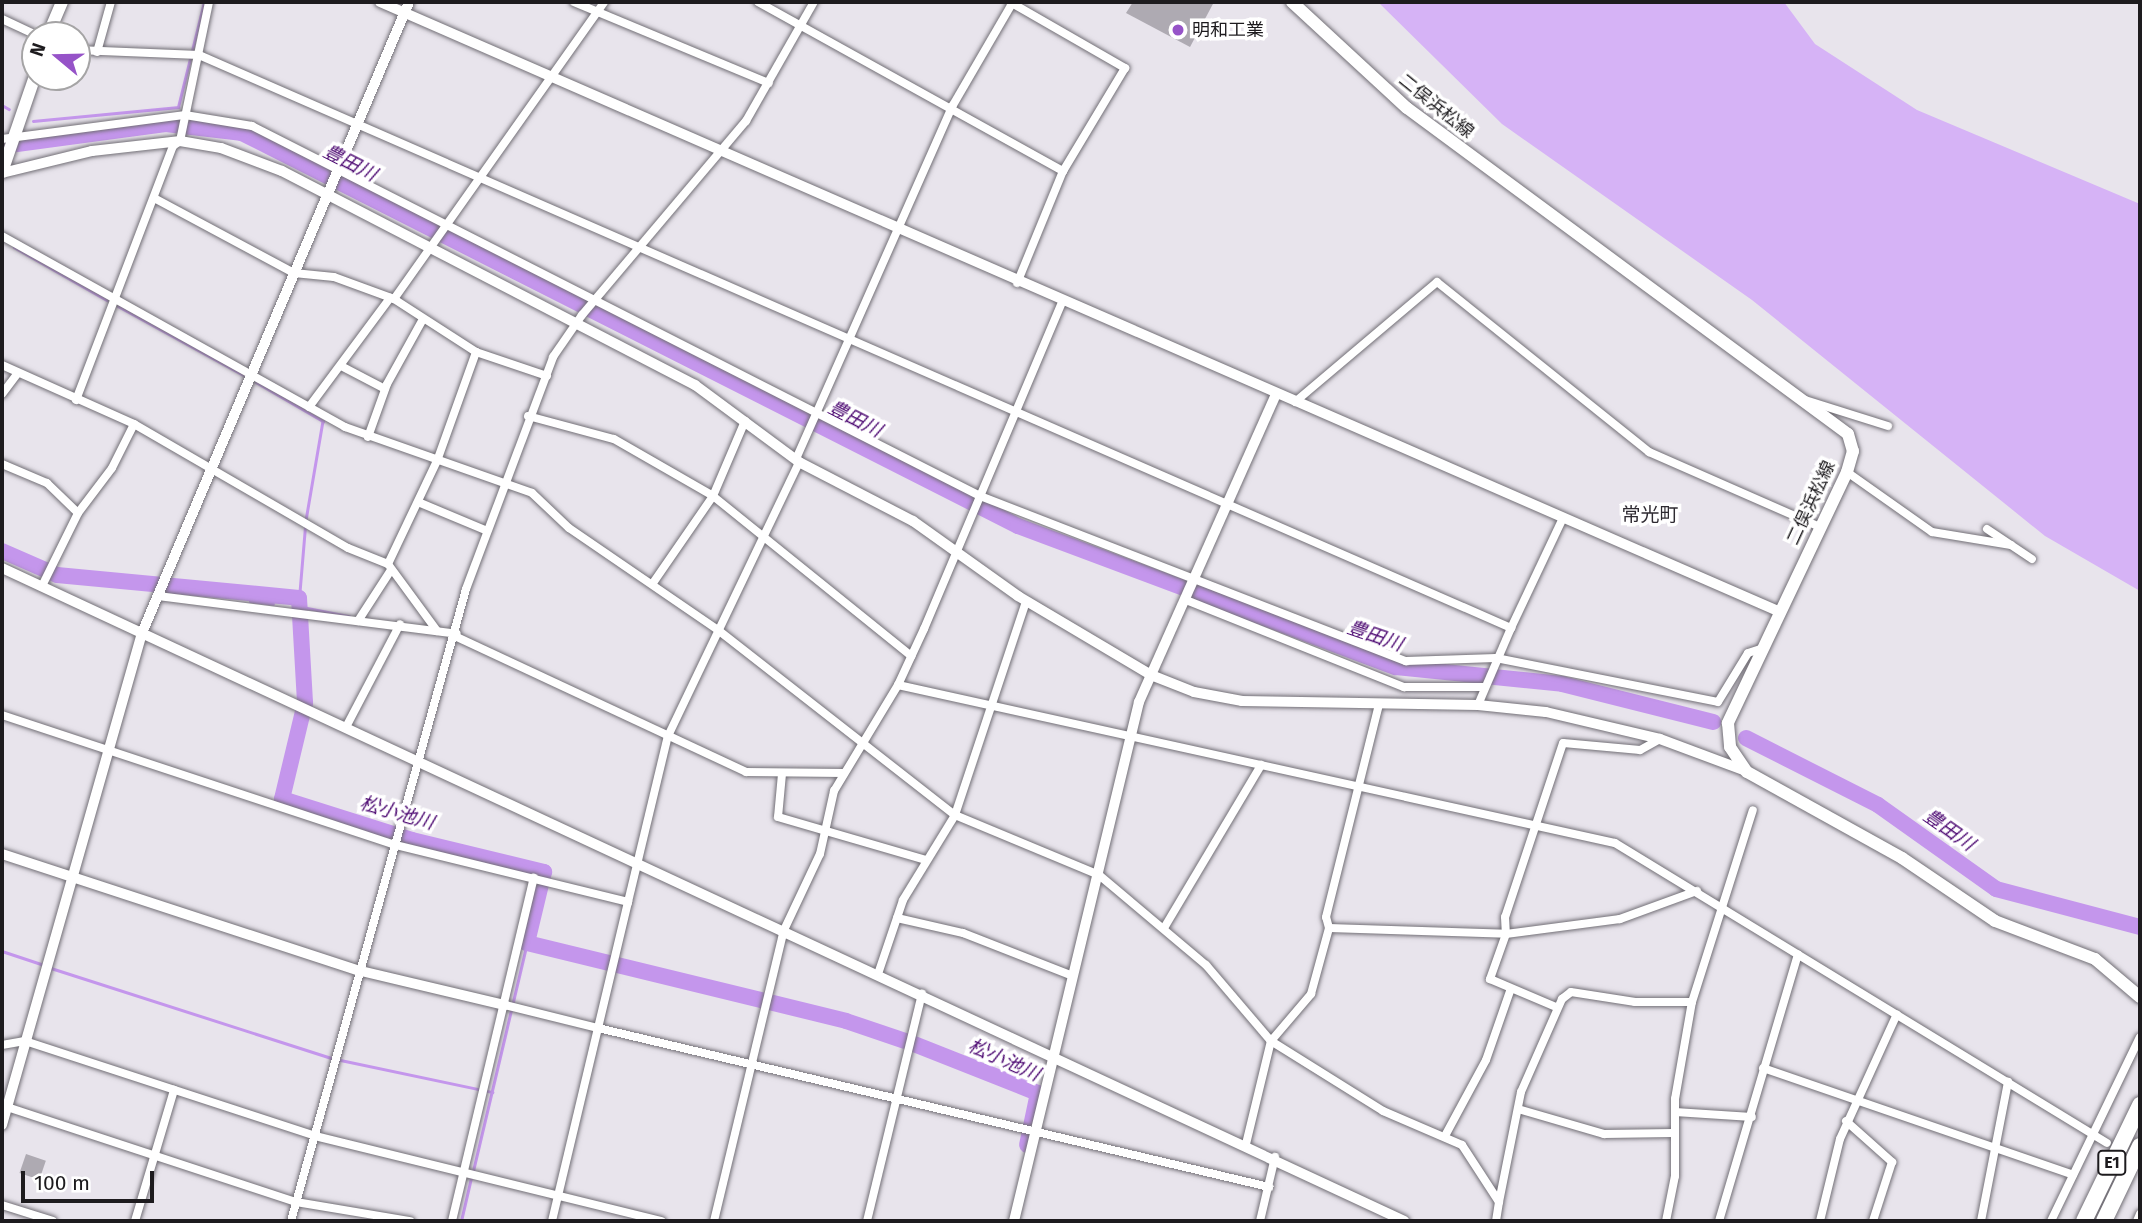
<!DOCTYPE html>
<meta charset="utf-8">
<style>
body{margin:0}
#map{position:relative;width:2142px;height:1223px;overflow:hidden;background:#e8e4ec;font-family:"Fira Sans","Noto Sans JP",sans-serif}
div>[style]{position:absolute}
[style*='--x']{left:calc(var(--x)*1px);top:calc(var(--y)*1px);width:calc(var(--w)*1px);rotate:calc(var(--a)*1deg)}
.green>*{inset:0;background:#d6b3f6}
.stream>*{height:2.5px;margin:-1.25px;padding:0 1.25px;transform-origin:1.25px;border-radius:1.25px;background:#c496ec}
.river>*{height:16px;margin:-8px;padding:0 8px;transform-origin:8px;border-radius:8px;background:#c496ec}
.building>*{inset:0;background:#aeaab2;transform-origin:0 0}
.roads{filter:drop-shadow(0 0 2px #726f76) drop-shadow(0 0 2px #726f76)}
.minor>*{height:8px;margin:-4px;padding:0 4px;transform-origin:4px;border-radius:4px;background:#fff}
.tertiary>*{height:10px;margin:-5px;padding:0 5px;transform-origin:5px;border-radius:5px;background:#fff}
.secondary>*{height:12px;margin:-6px;padding:0 6px;transform-origin:6px;border-radius:6px;background:#fff}
.motorway>*{height:16px;margin:-8px;padding:0 8px;transform-origin:8px;border-radius:8px;background:#fff}
.dots>*{width:19px;height:19px;translate:-50% -50%;box-sizing:border-box;border:4px solid #fff;border-radius:50%}
span{translate:-50% -50%;white-space:nowrap;text-align:center;line-height:1.15;-webkit-text-stroke:7px #fff;paint-order:stroke}
.shield-label span{padding:2px 5px;background:#fff;border:2px solid;border-radius:5px;-webkit-text-stroke-width:0}
.shield-label{font-size:16px;color:#1d1b1e;font-weight:700}
.poi-label{font-size:18px;color:#1d1b1e}
.left{translate:0 -50%;text-align:left}
.street-label{font-size:18px;color:#1d1b1e}
.water-label{font-size:19px;color:#4e0b73;font-style:italic}
.neighbourhood-label{font-size:19px;color:#2e2a31}
.frame{position:absolute;inset:0;border:4px solid #1d1b1e;pointer-events:none}
.north{position:absolute;left:21px;top:21px;width:70px;height:70px;box-sizing:border-box;background:#fff;border:2px solid #a5a4a5;border-radius:50%;rotate:289deg;font-size:19px;font-weight:700;line-height:28px;text-align:center;color:#1d1b1e}
.north::after{content:'';display:block;margin:auto;width:24px;height:32px;background:#9653c8;clip-path:polygon(50% 0,100% 100%,50% 72%,0 100%)}
.scale{position:absolute;left:21px;top:1171px;width:133px;height:32px;box-sizing:border-box;border:4px solid #1d1b1e;border-top:0;padding-left:9px;font-size:21px;line-height:24px;white-space:nowrap;color:#1d1b1e;-webkit-text-stroke:5px #fff;paint-order:stroke}
</style>
<div id="map">
<div class="green">
<i style="clip-path:polygon(1378px 2px,1784px 2px,1815px 44px,1917px 110px,2140px 204px,2140px 591px,2045px 536px,1752px 300px,1502px 124px)"></i>
</div>
<div class="stream">
<i style="--x:2;--y:105;--w:8;--a:30"></i>
<i style="--x:33;--y:121;--w:146;--a:-5.5"></i>
<i style="--x:178;--y:107;--w:108;--a:-76.1"></i>
<i style="--x:14;--y:247;--w:107;--a:29.7"></i>
<i style="--x:118;--y:306;--w:147;--a:28.8"></i>
<i style="--x:256;--y:382;--w:78;--a:30.2"></i>
<i style="--x:323;--y:421;--w:100;--a:99.7"></i>
<i style="--x:299;--y:598;--w:71;--a:-85.2"></i>
<i style="--x:250;--y:601;--w:23;--a:7"></i>
<i style="--x:297;--y:606;--w:53;--a:10.9"></i>
<i style="--x:2;--y:951;--w:44;--a:18.4"></i>
<i style="--x:51;--y:968;--w:294;--a:17.8"></i>
<i style="--x:331;--y:1058;--w:165;--a:11.9"></i>
<i style="--x:473;--y:1171;--w:234;--a:-76.7"></i>
<i style="--x:461;--y:1221;--w:44;--a:-76.9"></i>
</div>
<div class="river">
<i style="--x:2;--y:146;--w:165;--a:-7.6"></i>
<i style="--x:166;--y:124;--w:77;--a:6.8"></i>
<i style="--x:242;--y:133;--w:870;--a:26.86"></i>
<i style="--x:1018;--y:526;--w:403;--a:20.5"></i>
<i style="--x:1396;--y:667;--w:167;--a:5.8"></i>
<i style="--x:1562;--y:684;--w:156;--a:14.1"></i>
<i style="--x:2;--y:551;--w:60;--a:23.6"></i>
<i style="--x:57;--y:575;--w:243;--a:5.4"></i>
<i style="--x:299;--y:598;--w:105;--a:86.7"></i>
<i style="--x:305;--y:703;--w:99;--a:103.5"></i>
<i style="--x:282;--y:799;--w:136;--a:17.5"></i>
<i style="--x:412;--y:840;--w:136;--a:13.6"></i>
<i style="--x:544;--y:872;--w:73;--a:103.5"></i>
<i style="--x:527;--y:943;--w:328;--a:13.7"></i>
<i style="--x:846;--y:1021;--w:62;--a:18.7"></i>
<i style="--x:1746;--y:738;--w:148;--a:26.9"></i>
<i style="--x:1878;--y:805;--w:145;--a:35.4"></i>
<i style="--x:1996;--y:889;--w:149;--a:14.8"></i>
<i style="--x:914;--y:1044;--w:133;--a:21.6"></i>
<i style="--x:1038;--y:1093;--w:53;--a:101.9"></i>
</div>
<div class="building">
<i style="clip-path:polygon(1133px 2px,1214px 2px,1190px 47px,1126px 13px)"></i>
<i style="left:26px;top:1154px;width:21px;height:20px;rotate:19deg"></i>
</div>
<div class="roads">
<div class="minor">
<i style="--x:574;--y:2;--w:211;--a:22.6"></i>
<i style="--x:758;--y:2;--w:349;--a:29"></i>
<i style="--x:1010;--y:2;--w:133;--a:29.9"></i>
<i style="--x:1125;--y:68;--w:120;--a:121"></i>
<i style="--x:1063;--y:171;--w:121;--a:112.3"></i>
<i style="--x:2;--y:19;--w:38;--a:25"></i>
<i style="--x:77;--y:50;--w:122;--a:2.3"></i>
<i style="--x:199;--y:55;--w:1432;--a:23.59"></i>
<i style="--x:1511;--y:628;--w:119;--a:-64.7"></i>
<i style="--x:97;--y:52;--w:52;--a:-74.4"></i>
<i style="--x:2;--y:139;--w:185;--a:-7.5"></i>
<i style="--x:185;--y:115;--w:68;--a:9.3"></i>
<i style="--x:252;--y:126;--w:817;--a:26.94"></i>
<i style="--x:980;--y:496;--w:457;--a:21.2"></i>
<i style="--x:1406;--y:661;--w:90;--a:-1.9"></i>
<i style="--x:1496;--y:658;--w:226;--a:11.2"></i>
<i style="--x:1718;--y:702;--w:57;--a:-58.5"></i>
<i style="--x:1748;--y:653;--w:13;--a:-18"></i>
<i style="--x:154;--y:198;--w:159;--a:28.2"></i>
<i style="--x:294;--y:273;--w:40;--a:5.7"></i>
<i style="--x:334;--y:277;--w:64;--a:20.1"></i>
<i style="--x:394;--y:299;--w:98;--a:32.9"></i>
<i style="--x:476;--y:352;--w:75;--a:18.7"></i>
<i style="--x:2;--y:236;--w:393;--a:29.1"></i>
<i style="--x:345;--y:427;--w:198;--a:19.4"></i>
<i style="--x:532;--y:493;--w:51;--a:43.4"></i>
<i style="--x:569;--y:528;--w:181;--a:34.4"></i>
<i style="--x:718;--y:630;--w:301;--a:38"></i>
<i style="--x:955;--y:815;--w:156;--a:22.6"></i>
<i style="--x:1099;--y:875;--w:140;--a:40.1"></i>
<i style="--x:1206;--y:965;--w:100;--a:49.5"></i>
<i style="--x:1271;--y:1041;--w:132;--a:32"></i>
<i style="--x:1383;--y:1111;--w:86;--a:23.3"></i>
<i style="--x:1462;--y:1145;--w:68;--a:57"></i>
<i style="--x:1499;--y:1202;--w:19;--a:99"></i>
<i style="--x:394;--y:299;--w:364;--a:-54.7"></i>
<i style="--x:2;--y:365;--w:145;--a:24.1"></i>
<i style="--x:134;--y:424;--w:247;--a:30.1"></i>
<i style="--x:348;--y:548;--w:43;--a:21.8"></i>
<i style="--x:388;--y:564;--w:83;--a:53.8"></i>
<i style="--x:343;--y:367;--w:47;--a:27.6"></i>
<i style="--x:2;--y:394;--w:25;--a:-53"></i>
<i style="--x:76;--y:400;--w:272;--a:-69.1"></i>
<i style="--x:173;--y:146;--w:9;--a:-36"></i>
<i style="--x:180;--y:141;--w:142;--a:-78.2"></i>
<i style="--x:1805;--y:400;--w:87;--a:17.4"></i>
<i style="--x:1295;--y:402;--w:186;--a:-40.2"></i>
<i style="--x:1437;--y:282;--w:272;--a:38.7"></i>
<i style="--x:1649;--y:452;--w:187;--a:23.7"></i>
<i style="--x:309;--y:407;--w:136;--a:-53.4"></i>
<i style="--x:528;--y:416;--w:89;--a:15"></i>
<i style="--x:614;--y:439;--w:114;--a:29.9"></i>
<i style="--x:713;--y:496;--w:255;--a:38.9"></i>
<i style="--x:368;--y:437;--w:56;--a:-70.3"></i>
<i style="--x:387;--y:384;--w:74;--a:-61"></i>
<i style="--x:796;--y:459;--w:387;--a:-66.1"></i>
<i style="--x:953;--y:105;--w:119;--a:-59.8"></i>
<i style="--x:2;--y:464;--w:49;--a:22.9"></i>
<i style="--x:47;--y:483;--w:43;--a:44.1"></i>
<i style="--x:1847;--y:472;--w:104;--a:35.2"></i>
<i style="--x:1932;--y:532;--w:80;--a:9.3"></i>
<i style="--x:418;--y:502;--w:73;--a:22.7"></i>
<i style="--x:1987;--y:529;--w:54;--a:33.7"></i>
<i style="--x:388;--y:564;--w:114;--a:-64.6"></i>
<i style="--x:437;--y:461;--w:116;--a:-70.3"></i>
<i style="--x:653;--y:583;--w:106;--a:-55.4"></i>
<i style="--x:713;--y:496;--w:82;--a:-66.9"></i>
<i style="--x:42;--y:586;--w:81;--a:-63.7"></i>
<i style="--x:78;--y:513;--w:56;--a:-52.9"></i>
<i style="--x:112;--y:468;--w:49;--a:-63.4"></i>
<i style="--x:158;--y:596;--w:301;--a:7.2"></i>
<i style="--x:1186;--y:600;--w:235;--a:21.8"></i>
<i style="--x:1404;--y:687;--w:81;--a:0"></i>
<i style="--x:358;--y:621;--w:61;--a:-57.1"></i>
<i style="--x:457;--y:637;--w:319;--a:25"></i>
<i style="--x:746;--y:772;--w:98;--a:0.6"></i>
<i style="--x:898;--y:685;--w:734;--a:12.43"></i>
<i style="--x:1615;--y:843;--w:576;--a:31.37"></i>
<i style="--x:1478;--y:705;--w:84;--a:-66.8"></i>
<i style="--x:2;--y:715;--w:415;--a:18.3"></i>
<i style="--x:396;--y:845;--w:239;--a:13.8"></i>
<i style="--x:628;--y:902;--w:171;--a:-76.5"></i>
<i style="--x:668;--y:736;--w:304;--a:-64.4"></i>
<i style="--x:346;--y:727;--w:116;--a:-62.3"></i>
<i style="--x:1660;--y:739;--w:23;--a:151"></i>
<i style="--x:1640;--y:750;--w:77;--a:-174.8"></i>
<i style="--x:1563;--y:743;--w:183;--a:108.4"></i>
<i style="--x:1505;--y:917;--w:17;--a:87"></i>
<i style="--x:1506;--y:934;--w:115;--a:-7.5"></i>
<i style="--x:1620;--y:919;--w:82;--a:-20"></i>
<i style="--x:782;--y:774;--w:43;--a:95.3"></i>
<i style="--x:778;--y:817;--w:154;--a:16.2"></i>
<i style="--x:897;--y:918;--w:68;--a:12.8"></i>
<i style="--x:963;--y:933;--w:118;--a:21.4"></i>
<i style="--x:1164;--y:928;--w:190;--a:-59.2"></i>
<i style="--x:1329;--y:928;--w:11;--a:-105"></i>
<i style="--x:1326;--y:917;--w:219;--a:-76"></i>
<i style="--x:878;--y:974;--w:78;--a:-71.3"></i>
<i style="--x:903;--y:900;--w:100;--a:-58.5"></i>
<i style="--x:955;--y:815;--w:225;--a:-71.6"></i>
<i style="--x:505;--y:1005;--w:96;--a:13.9"></i>
<i style="--x:598;--y:1028;--w:130;--a:-76.6"></i>
<i style="--x:2;--y:1045;--w:23;--a:-10"></i>
<i style="--x:25;--y:1041;--w:305;--a:18.1"></i>
<i style="--x:315;--y:1136;--w:357;--a:13.8"></i>
<i style="--x:1763;--y:1068;--w:328;--a:19"></i>
<i style="--x:7;--y:1107;--w:304;--a:18.2"></i>
<i style="--x:296;--y:1202;--w:116;--a:9.5"></i>
<i style="--x:1518;--y:1109;--w:90;--a:16.2"></i>
<i style="--x:1604;--y:1134;--w:69;--a:-0.8"></i>
<i style="--x:1675;--y:1112;--w:77;--a:3.7"></i>
<i style="--x:1846;--y:1121;--w:62;--a:41.7"></i>
<i style="--x:1892;--y:1162;--w:62;--a:107.9"></i>
<i style="--x:1446;--y:1134;--w:84;--a:-61.6"></i>
<i style="--x:1486;--y:1060;--w:73;--a:-70.8"></i>
<i style="--x:1246;--y:1144;--w:106;--a:-76.4"></i>
<i style="--x:1271;--y:1041;--w:62;--a:-49.6"></i>
<i style="--x:1311;--y:994;--w:68;--a:-74.7"></i>
<i style="--x:1329;--y:928;--w:177;--a:1.9"></i>
<i style="--x:1506;--y:934;--w:48;--a:109.6"></i>
<i style="--x:1490;--y:979;--w:72;--a:23"></i>
<i style="--x:1499;--y:1202;--w:112;--a:-78.7"></i>
<i style="--x:1521;--y:1092;--w:102;--a:-66.2"></i>
<i style="--x:1562;--y:999;--w:11;--a:-38"></i>
<i style="--x:1571;--y:992;--w:65;--a:8.9"></i>
<i style="--x:1635;--y:1002;--w:57;--a:0"></i>
<i style="--x:2;--y:1205;--w:53;--a:17.4"></i>
<i style="--x:135;--y:1221;--w:137;--a:-73.4"></i>
<i style="--x:291;--y:1221;--w:656;--a:-74.52"></i>
<i style="--x:466;--y:589;--w:248;--a:-69.4"></i>
<i style="--x:553;--y:357;--w:51;--a:-55.4"></i>
<i style="--x:582;--y:315;--w:254;--a:-49.8"></i>
<i style="--x:746;--y:121;--w:137;--a:-60.3"></i>
<i style="--x:452;--y:1221;--w:353;--a:-76.6"></i>
<i style="--x:552;--y:1221;--w:198;--a:-76.6"></i>
<i style="--x:598;--y:1028;--w:690;--a:13.33"></i>
<i style="--x:714;--y:1221;--w:299;--a:-76.5"></i>
<i style="--x:784;--y:930;--w:84;--a:-64.7"></i>
<i style="--x:820;--y:854;--w:65;--a:-77.5"></i>
<i style="--x:834;--y:791;--w:124;--a:-58.9"></i>
<i style="--x:898;--y:685;--w:62;--a:-65.1"></i>
<i style="--x:924;--y:629;--w:354;--a:-67.1"></i>
<i style="--x:867;--y:1221;--w:234;--a:-76.4"></i>
<i style="--x:1260;--y:1221;--w:66;--a:-76.8"></i>
<i style="--x:1666;--y:1221;--w:46;--a:-78.7"></i>
<i style="--x:1675;--y:1176;--w:77;--a:-90"></i>
<i style="--x:1675;--y:1099;--w:98;--a:-80.1"></i>
<i style="--x:1692;--y:1002;--w:201;--a:-72.4"></i>
<i style="--x:1719;--y:1221;--w:278;--a:-73.5"></i>
<i style="--x:1820;--y:1221;--w:84;--a:-76.3"></i>
<i style="--x:1840;--y:1139;--w:137;--a:-65.5"></i>
<i style="--x:1981;--y:1221;--w:142;--a:-79"></i>
<i style="--x:2051;--y:1221;--w:204;--a:-64.2"></i>
<i style="--x:2137;--y:1221;--w:8;--a:-67"></i>
</div>
<div class="tertiary">
<i style="--x:380;--y:2;--w:1527;--a:23.54"></i>
<i style="--x:2;--y:173;--w:93;--a:-13.7"></i>
<i style="--x:92;--y:151;--w:89;--a:-6.5"></i>
<i style="--x:180;--y:141;--w:42;--a:9.7"></i>
<i style="--x:221;--y:148;--w:65;--a:20.7"></i>
<i style="--x:282;--y:171;--w:465;--a:27.4"></i>
<i style="--x:695;--y:385;--w:129;--a:36.5"></i>
<i style="--x:799;--y:462;--w:128;--a:27.4"></i>
<i style="--x:913;--y:521;--w:129;--a:35.5"></i>
<i style="--x:1018;--y:596;--w:155;--a:30.7"></i>
<i style="--x:1151;--y:675;--w:46;--a:21.6"></i>
<i style="--x:1194;--y:692;--w:49;--a:10.6"></i>
<i style="--x:1242;--y:701;--w:236;--a:1"></i>
<i style="--x:1478;--y:705;--w:68;--a:5.9"></i>
<i style="--x:1546;--y:712;--w:117;--a:13.3"></i>
<i style="--x:1660;--y:739;--w:92;--a:20.4"></i>
<i style="--x:2;--y:568;--w:1547;--a:24.97"></i>
<i style="--x:2;--y:854;--w:378;--a:18.1"></i>
<i style="--x:361;--y:971;--w:148;--a:13.3"></i>
<i style="--x:2;--y:1125;--w:512;--a:-74.12"></i>
<i style="--x:142;--y:633;--w:685;--a:-67.06"></i>
<i style="--x:1014;--y:1221;--w:534;--a:-76.46"></i>
<i style="--x:1139;--y:702;--w:337;--a:-66"></i>
</div>
<div class="secondary">
<i style="--x:1292;--y:2;--w:156;--a:42.7"></i>
<i style="--x:1407;--y:108;--w:548;--a:36.47"></i>
<i style="--x:1848;--y:434;--w:18;--a:74"></i>
<i style="--x:1853;--y:451;--w:22;--a:106"></i>
<i style="--x:1847;--y:472;--w:278;--a:115.4"></i>
<i style="--x:1728;--y:723;--w:24;--a:85"></i>
<i style="--x:1730;--y:747;--w:30;--a:56"></i>
<i style="--x:1747;--y:772;--w:177;--a:29"></i>
<i style="--x:1902;--y:858;--w:112;--a:34.1"></i>
<i style="--x:1995;--y:921;--w:107;--a:20.8"></i>
<i style="--x:2095;--y:959;--w:59;--a:40.2"></i>
<i style="--x:48;--y:35;--w:36;--a:-67"></i>
<i style="--x:2;--y:172;--w:102;--a:-71"></i>
</div>
<div class="motorway">
<i style="--x:2084;--y:1221;--w:129;--a:-64.2"></i>
<i style="--x:2104;--y:1221;--w:83;--a:-64.4"></i>
</div>
</div>
<div class="dots">
<i style="left:1178px;top:30px;background:#9653c8"></i>
</div>
<div class="shield-label">
<span style="left:2112px;top:1163px">E1</span>
</div>
<div class="poi-label">
<span class="left" style="left:1192px;top:30px">明和工業</span>
</div>
<div class="street-label">
<span style="left:1436px;top:106px;rotate:39deg">二俣浜松線</span>
<span style="left:1811px;top:503px;rotate:-65deg">二俣浜松線</span>
</div>
<div class="water-label">
<span style="left:350px;top:163px;rotate:27deg">豊田川</span>
<span style="left:855px;top:419px;rotate:27deg">豊田川</span>
<span style="left:1375px;top:636px;rotate:19deg">豊田川</span>
<span style="left:397px;top:813px;rotate:16deg">松小池川</span>
<span style="left:1949px;top:830px;rotate:35deg">豊田川</span>
<span style="left:1004px;top:1060px;rotate:24deg">松小池川</span>
</div>
<div class="neighbourhood-label">
<span style="left:1650px;top:515px">常光町</span>
</div>
<div class="frame"></div>
<div class="north">N</div>
<div class="scale">100 m</div>
</div>
